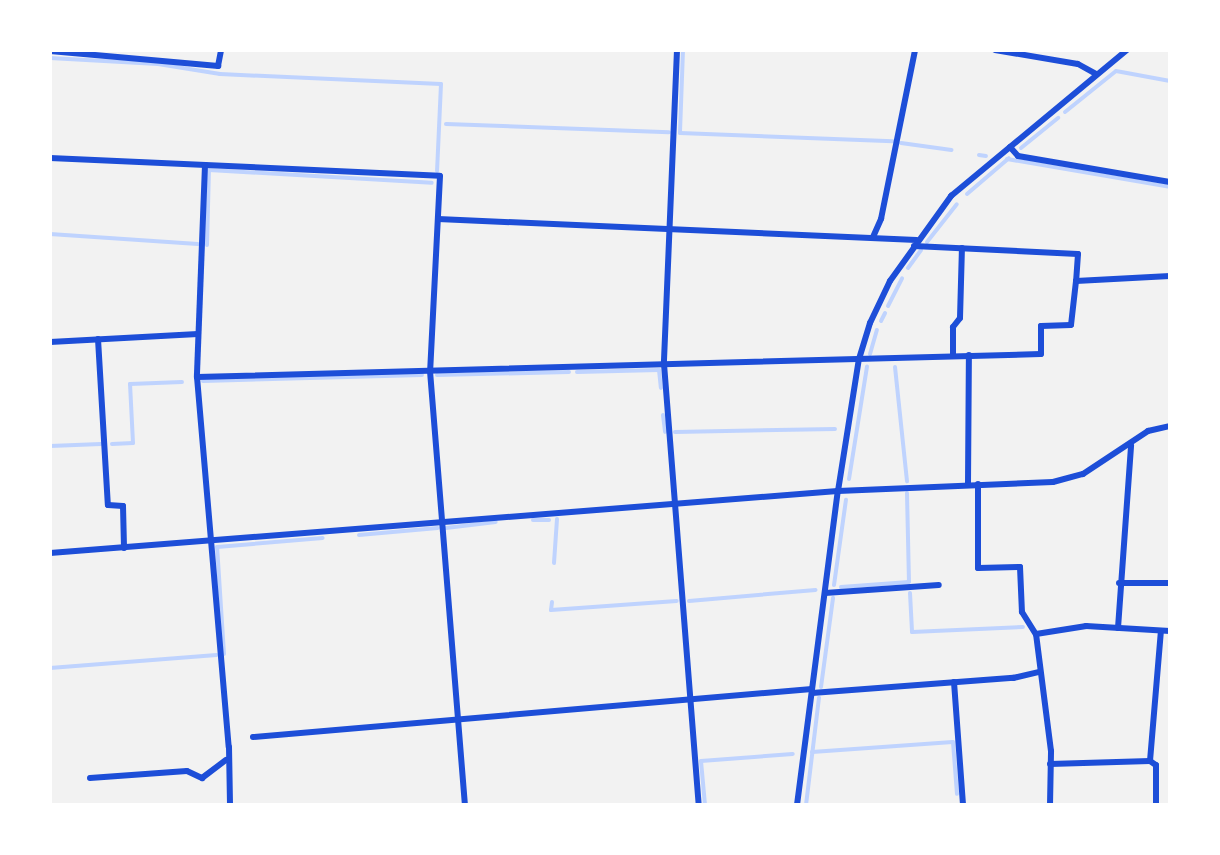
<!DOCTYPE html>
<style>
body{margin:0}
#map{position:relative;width:1220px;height:855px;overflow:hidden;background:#f2f2f2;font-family:Cabin,sans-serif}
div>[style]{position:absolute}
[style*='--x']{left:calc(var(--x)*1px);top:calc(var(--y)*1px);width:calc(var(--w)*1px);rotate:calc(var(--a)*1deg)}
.stream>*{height:4px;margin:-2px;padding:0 2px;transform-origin:2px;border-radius:2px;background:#bfd3fe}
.minor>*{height:6px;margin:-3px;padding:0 3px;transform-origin:3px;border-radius:3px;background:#1d4ed8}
span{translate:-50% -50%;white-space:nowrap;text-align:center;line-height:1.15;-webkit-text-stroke:10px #fff;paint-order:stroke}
.frame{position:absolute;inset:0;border:52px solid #fff;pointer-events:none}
</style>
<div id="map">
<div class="stream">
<i style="--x:683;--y:50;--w:83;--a:92.1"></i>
<i style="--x:680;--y:133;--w:213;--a:2.2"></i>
<i style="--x:50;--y:58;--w:108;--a:3.2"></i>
<i style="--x:158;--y:64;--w:63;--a:9.2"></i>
<i style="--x:220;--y:74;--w:221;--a:2.6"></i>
<i style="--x:441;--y:84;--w:87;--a:92.6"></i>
<i style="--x:1065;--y:112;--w:65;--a:-38.8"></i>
<i style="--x:1116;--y:71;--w:55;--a:10.5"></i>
<i style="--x:446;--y:124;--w:223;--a:2.1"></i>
<i style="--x:901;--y:143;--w:51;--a:7.8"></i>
<i style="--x:1021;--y:148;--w:48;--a:-39"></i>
<i style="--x:979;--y:155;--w:7;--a:8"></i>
<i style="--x:1007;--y:159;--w:165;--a:9.7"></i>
<i style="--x:967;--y:194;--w:55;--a:-40.6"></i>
<i style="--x:50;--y:234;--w:148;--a:3.9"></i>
<i style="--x:927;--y:242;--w:48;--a:-51.7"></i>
<i style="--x:207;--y:245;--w:75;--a:-88.5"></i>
<i style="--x:209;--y:170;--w:223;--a:3.3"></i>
<i style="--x:908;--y:268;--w:22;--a:-54"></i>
<i style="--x:888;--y:306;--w:31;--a:-63"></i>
<i style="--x:881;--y:321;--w:9;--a:-63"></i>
<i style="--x:870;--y:354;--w:25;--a:-74"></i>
<i style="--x:895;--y:367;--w:115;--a:84"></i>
<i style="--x:577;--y:372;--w:82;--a:-1.4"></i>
<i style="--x:659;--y:370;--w:18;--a:84"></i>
<i style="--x:437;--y:375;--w:132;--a:-1.3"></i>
<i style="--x:203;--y:381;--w:219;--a:-1.6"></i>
<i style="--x:663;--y:415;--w:17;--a:83"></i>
<i style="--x:675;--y:432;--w:160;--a:-1.1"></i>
<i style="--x:112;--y:444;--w:21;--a:-3"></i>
<i style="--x:133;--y:443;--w:59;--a:-92.9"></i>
<i style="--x:130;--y:384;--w:52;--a:-2.2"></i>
<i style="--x:50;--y:446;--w:51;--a:-2.2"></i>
<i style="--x:849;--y:479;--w:114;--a:-80.9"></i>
<i style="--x:533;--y:520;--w:16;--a:0"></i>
<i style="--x:446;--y:528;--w:50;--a:-6.8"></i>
<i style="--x:359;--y:535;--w:79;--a:-5.1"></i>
<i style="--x:554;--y:563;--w:44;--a:-86.1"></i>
<i style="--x:834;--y:585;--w:86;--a:-82"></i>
<i style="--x:841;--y:587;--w:68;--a:-4.2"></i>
<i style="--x:909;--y:582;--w:89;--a:-91.3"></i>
<i style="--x:910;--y:593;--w:39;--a:87"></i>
<i style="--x:912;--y:632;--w:111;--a:-2.6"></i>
<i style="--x:689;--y:601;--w:127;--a:-5"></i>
<i style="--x:552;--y:602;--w:8;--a:97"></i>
<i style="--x:551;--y:610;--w:126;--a:-4.1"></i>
<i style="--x:224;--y:654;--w:107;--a:-93.7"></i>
<i style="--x:217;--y:547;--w:106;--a:-4.9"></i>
<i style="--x:50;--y:668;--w:167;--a:-4.5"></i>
<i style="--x:821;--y:687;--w:90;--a:-82.3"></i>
<i style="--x:812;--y:752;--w:141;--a:-4.1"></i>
<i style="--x:953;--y:742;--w:52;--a:85.6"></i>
<i style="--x:705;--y:805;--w:44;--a:-95.2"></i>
<i style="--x:701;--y:761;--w:92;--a:-4.4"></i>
<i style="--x:806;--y:805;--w:108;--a:-83.1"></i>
</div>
<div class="minor">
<i style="--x:677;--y:50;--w:314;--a:92.4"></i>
<i style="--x:664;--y:364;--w:442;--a:85.5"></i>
<i style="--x:995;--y:50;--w:84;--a:9.6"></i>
<i style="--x:1078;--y:64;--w:21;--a:29"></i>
<i style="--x:50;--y:51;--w:169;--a:5.1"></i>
<i style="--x:218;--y:66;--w:16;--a:-79"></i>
<i style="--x:1010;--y:147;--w:12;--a:48"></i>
<i style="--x:1018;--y:156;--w:154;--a:9.7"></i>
<i style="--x:50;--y:158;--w:390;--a:2.6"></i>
<i style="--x:440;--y:176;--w:195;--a:92.9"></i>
<i style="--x:430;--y:371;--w:435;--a:85.4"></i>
<i style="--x:205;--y:165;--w:212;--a:92.2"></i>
<i style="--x:197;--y:377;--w:371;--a:85.1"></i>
<i style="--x:229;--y:747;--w:58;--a:89"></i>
<i style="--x:438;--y:219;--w:479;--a:2.5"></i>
<i style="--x:873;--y:237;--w:20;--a:-66"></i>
<i style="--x:881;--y:219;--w:172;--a:-78.6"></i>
<i style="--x:914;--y:246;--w:164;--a:2.8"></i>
<i style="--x:1078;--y:254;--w:27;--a:94"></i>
<i style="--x:1076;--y:281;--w:94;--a:-3"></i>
<i style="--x:98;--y:339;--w:166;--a:86.6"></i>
<i style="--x:108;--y:505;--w:15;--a:4"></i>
<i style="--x:123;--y:506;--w:42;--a:88.6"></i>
<i style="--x:50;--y:342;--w:148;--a:-3.1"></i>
<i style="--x:953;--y:356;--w:29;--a:-90"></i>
<i style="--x:953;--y:327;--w:11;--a:-52"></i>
<i style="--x:960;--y:318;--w:70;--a:-88.4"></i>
<i style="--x:197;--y:377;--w:844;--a:-1.56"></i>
<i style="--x:1041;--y:354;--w:28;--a:-90"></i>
<i style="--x:1041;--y:326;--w:30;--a:-2"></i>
<i style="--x:1071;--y:325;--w:44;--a:-83.5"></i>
<i style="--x:968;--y:484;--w:129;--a:-89.6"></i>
<i style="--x:978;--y:484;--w:84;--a:90"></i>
<i style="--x:978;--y:568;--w:42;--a:-1.4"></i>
<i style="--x:1020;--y:567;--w:45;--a:87.5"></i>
<i style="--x:1022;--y:612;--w:26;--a:58"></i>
<i style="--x:50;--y:553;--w:790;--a:-4.5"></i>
<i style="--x:838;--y:491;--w:215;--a:-2.4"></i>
<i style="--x:1053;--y:482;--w:31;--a:-15"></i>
<i style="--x:1083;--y:474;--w:78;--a:-33.5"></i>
<i style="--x:1148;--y:431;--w:23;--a:-13"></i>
<i style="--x:1119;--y:583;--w:51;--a:0"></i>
<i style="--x:825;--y:593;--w:114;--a:-4"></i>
<i style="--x:1118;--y:628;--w:183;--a:-85.9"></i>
<i style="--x:954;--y:682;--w:123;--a:85.8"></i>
<i style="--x:812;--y:693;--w:202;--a:-4.3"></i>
<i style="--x:1013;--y:678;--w:27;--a:-13"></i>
<i style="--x:253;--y:737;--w:561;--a:-4.91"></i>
<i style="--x:1150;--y:761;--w:130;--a:-85.2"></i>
<i style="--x:1050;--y:764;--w:100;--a:-1.7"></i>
<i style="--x:1150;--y:761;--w:7;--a:34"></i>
<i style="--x:1156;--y:765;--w:40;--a:90"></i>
<i style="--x:90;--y:778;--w:97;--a:-4.1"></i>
<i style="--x:187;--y:771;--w:17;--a:25"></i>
<i style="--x:202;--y:778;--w:30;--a:-37"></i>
<i style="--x:797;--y:805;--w:317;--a:-82.6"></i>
<i style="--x:838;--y:491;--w:134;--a:-81"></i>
<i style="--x:859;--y:359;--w:38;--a:-73"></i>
<i style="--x:870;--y:323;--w:47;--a:-64.5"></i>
<i style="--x:890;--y:281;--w:105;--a:-54.3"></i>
<i style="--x:951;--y:196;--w:229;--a:-39.7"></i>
<i style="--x:1050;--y:805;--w:54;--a:-88.9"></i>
<i style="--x:1051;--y:751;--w:118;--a:-97.3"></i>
<i style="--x:1036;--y:634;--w:51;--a:-9.1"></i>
<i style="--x:1086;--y:626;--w:84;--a:3.4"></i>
</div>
<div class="frame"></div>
</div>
